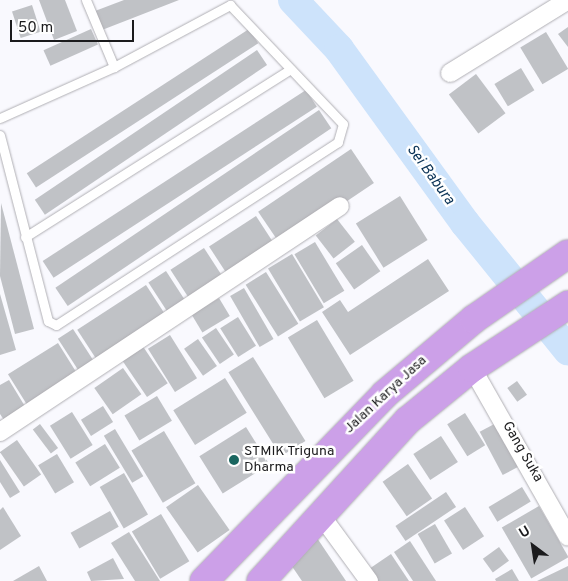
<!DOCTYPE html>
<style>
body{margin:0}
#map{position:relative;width:568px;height:581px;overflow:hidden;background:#f9f9fe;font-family:Overpass,sans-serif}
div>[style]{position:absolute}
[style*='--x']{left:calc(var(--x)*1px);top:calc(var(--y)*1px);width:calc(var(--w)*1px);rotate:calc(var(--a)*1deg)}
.river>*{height:30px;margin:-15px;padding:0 15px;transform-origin:15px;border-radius:15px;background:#cde3fb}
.building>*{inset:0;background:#c0c2c6;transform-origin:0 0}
.roads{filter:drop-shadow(0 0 1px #b0afb4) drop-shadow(0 0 1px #b0afb4)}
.service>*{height:9px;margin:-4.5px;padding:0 4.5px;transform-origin:4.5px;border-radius:4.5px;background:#fff}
.minor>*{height:18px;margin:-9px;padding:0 9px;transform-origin:9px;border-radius:9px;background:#fff}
.trunk>*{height:28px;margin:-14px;padding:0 14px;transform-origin:14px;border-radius:14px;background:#cca0e8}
.dots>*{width:14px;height:14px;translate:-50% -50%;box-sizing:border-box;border:2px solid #fff;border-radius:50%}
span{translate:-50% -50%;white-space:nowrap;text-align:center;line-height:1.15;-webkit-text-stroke:5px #fff;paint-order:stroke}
.street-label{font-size:14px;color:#1b1b1d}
.poi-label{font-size:14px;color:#1b1b1d}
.left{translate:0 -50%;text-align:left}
.water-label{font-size:15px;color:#083155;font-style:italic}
.north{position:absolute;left:508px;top:521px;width:50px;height:50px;-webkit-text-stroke:4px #fff;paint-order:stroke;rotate:329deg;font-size:14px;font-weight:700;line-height:20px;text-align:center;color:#1b1b1d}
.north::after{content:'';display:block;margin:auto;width:18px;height:22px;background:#1b1b1d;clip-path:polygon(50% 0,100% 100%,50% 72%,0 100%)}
.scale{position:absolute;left:10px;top:20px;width:124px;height:22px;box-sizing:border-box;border:2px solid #1b1b1d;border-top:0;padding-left:6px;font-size:15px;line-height:18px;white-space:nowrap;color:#1b1b1d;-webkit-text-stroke:4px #fff;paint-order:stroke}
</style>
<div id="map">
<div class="river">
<i style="--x:293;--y:0;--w:67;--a:46.8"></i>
<i style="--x:339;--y:49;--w:215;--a:54.1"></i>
<i style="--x:465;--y:223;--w:164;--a:51"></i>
</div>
<div class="building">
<i style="clip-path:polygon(39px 0,65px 0,77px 31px,54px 40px)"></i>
<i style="clip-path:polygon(124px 0,179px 0,102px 30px,95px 11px)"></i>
<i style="left:32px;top:5px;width:28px;height:21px;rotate:72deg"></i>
<i style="clip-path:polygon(568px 27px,568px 47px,558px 34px)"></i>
<i style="left:91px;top:29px;width:17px;height:52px;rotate:66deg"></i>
<i style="left:249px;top:29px;width:17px;height:265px;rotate:57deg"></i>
<i style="left:546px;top:32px;width:43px;height:30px;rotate:59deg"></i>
<i style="left:257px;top:50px;width:18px;height:268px;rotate:56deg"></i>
<i style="left:521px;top:68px;width:26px;height:31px;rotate:59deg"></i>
<i style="left:476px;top:74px;width:49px;height:34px;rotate:53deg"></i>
<i style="left:306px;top:90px;width:20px;height:314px;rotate:57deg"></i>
<i style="left:319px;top:110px;width:22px;height:318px;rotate:56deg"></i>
<i style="left:351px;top:149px;width:41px;height:112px;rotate:56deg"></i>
<i style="left:400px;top:196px;width:52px;height:52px;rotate:58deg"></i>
<i style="clip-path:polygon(1px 203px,34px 329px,15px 334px,0 276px)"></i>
<i style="left:256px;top:216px;width:38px;height:56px;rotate:57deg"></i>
<i style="left:337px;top:219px;width:29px;height:27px;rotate:52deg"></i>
<i style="left:315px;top:242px;width:57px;height:24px;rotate:59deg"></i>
<i style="left:362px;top:245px;width:32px;height:32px;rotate:55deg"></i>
<i style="left:204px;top:248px;width:40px;height:40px;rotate:57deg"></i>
<i style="left:292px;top:254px;width:62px;height:28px;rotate:59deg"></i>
<i style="clip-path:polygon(428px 259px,449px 291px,350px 355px,322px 312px,340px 300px,348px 312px)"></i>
<i style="left:166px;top:271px;width:40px;height:21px;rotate:57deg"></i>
<i style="left:266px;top:272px;width:61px;height:24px;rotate:58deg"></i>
<i style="left:146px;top:285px;width:40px;height:82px;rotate:57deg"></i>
<i style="left:244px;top:288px;width:59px;height:16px;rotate:60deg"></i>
<i style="clip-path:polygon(0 294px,16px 350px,0 355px)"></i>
<i style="left:219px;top:298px;width:21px;height:32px;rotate:59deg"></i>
<i style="left:238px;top:317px;width:34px;height:21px;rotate:58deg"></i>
<i style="left:317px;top:320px;width:71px;height:34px;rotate:59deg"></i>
<i style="left:216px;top:328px;width:32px;height:17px;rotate:56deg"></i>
<i style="left:73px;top:329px;width:44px;height:18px;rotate:57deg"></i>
<i style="left:170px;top:335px;width:51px;height:26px;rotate:58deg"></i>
<i style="left:198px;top:339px;width:33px;height:17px;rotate:55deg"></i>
<i style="left:58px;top:343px;width:41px;height:59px;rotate:58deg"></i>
<i style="left:142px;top:345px;width:46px;height:25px;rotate:56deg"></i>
<i style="left:253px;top:357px;width:99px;height:29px;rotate:58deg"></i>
<i style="left:123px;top:368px;width:32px;height:35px;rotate:55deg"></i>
<i style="left:225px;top:378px;width:41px;height:61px;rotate:58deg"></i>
<i style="clip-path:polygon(9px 380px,29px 413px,8px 426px,0 414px,0 385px)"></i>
<i style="left:517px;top:381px;width:17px;height:12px;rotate:54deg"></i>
<i style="left:157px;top:396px;width:29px;height:38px;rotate:59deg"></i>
<i style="left:103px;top:406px;width:19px;height:26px;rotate:58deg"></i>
<i style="left:72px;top:412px;width:39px;height:26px;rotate:58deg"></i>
<i style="left:465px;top:413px;width:38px;height:21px;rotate:58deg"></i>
<i style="left:500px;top:421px;width:49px;height:23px;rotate:62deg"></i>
<i style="left:40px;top:424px;width:30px;height:9px;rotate:53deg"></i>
<i style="left:246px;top:427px;width:44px;height:55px;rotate:58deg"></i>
<i style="left:115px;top:429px;width:55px;height:13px;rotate:59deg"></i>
<i style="left:164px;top:431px;width:61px;height:38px;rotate:59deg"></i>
<i style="left:441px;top:436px;width:31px;height:33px;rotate:57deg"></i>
<i style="left:17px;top:440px;width:42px;height:21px;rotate:55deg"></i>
<i style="left:105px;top:444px;width:28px;height:35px;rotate:58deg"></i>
<i style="left:57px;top:454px;width:33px;height:22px;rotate:59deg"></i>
<i style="clip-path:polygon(0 460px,20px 492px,10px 498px,0 482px)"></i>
<i style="left:408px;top:464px;width:42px;height:31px;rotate:55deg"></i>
<i style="left:124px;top:473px;width:48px;height:28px;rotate:60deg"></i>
<i style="left:198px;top:485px;width:55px;height:39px;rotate:55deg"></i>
<i style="left:522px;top:487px;width:17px;height:39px;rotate:59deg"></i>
<i style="left:446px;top:492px;width:18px;height:61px;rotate:56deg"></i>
<i style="left:539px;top:506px;width:59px;height:43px;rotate:60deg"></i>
<i style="clip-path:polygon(3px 507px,21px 536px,0 550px,0 510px)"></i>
<i style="left:465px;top:507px;width:35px;height:25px;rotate:57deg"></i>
<i style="left:110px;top:511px;width:18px;height:45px;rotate:61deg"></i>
<i style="left:161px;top:514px;width:55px;height:34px;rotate:59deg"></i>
<i style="left:435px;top:524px;width:34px;height:20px;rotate:60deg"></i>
<i style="clip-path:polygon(129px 532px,160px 581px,135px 581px,111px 543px)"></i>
<i style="clip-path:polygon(317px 538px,346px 581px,302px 581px,287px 559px)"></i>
<i style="clip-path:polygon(410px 541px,436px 581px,413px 581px,394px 552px)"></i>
<i style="left:499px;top:547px;width:17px;height:20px;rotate:54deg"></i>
<i style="clip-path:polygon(391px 554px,409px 581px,377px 581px,369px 569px)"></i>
<i style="clip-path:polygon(113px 558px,124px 579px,91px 581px,87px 572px)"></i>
<i style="clip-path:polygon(39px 566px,47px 581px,13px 581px)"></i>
<i style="clip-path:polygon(568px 566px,568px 581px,537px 581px)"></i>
<i style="clip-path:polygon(512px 569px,519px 581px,496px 581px,495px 579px)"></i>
</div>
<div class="roads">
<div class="service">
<i style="--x:86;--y:0;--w:73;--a:67.3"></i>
<i style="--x:0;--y:118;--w:125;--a:-24.1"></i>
<i style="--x:114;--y:67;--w:132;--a:-28.1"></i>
<i style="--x:230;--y:5;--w:164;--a:46.5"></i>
<i style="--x:343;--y:124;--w:19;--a:106"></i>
<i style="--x:338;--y:142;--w:336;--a:147"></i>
<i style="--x:56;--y:325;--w:9;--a:-153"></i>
<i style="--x:48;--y:321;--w:192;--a:-104.5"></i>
<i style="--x:25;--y:237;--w:312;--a:-32.3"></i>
</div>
<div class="minor">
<i style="--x:450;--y:73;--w:139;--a:-31.7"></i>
<i style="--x:472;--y:368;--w:194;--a:60.4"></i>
<i style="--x:0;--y:432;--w:408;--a:-33.6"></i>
<i style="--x:320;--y:514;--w:83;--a:53.8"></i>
</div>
<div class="trunk">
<i style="--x:204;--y:581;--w:260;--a:-45.9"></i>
<i style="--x:385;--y:394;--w:116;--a:-40.1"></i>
<i style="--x:474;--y:319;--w:114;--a:-34.7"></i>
<i style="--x:261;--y:581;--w:217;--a:-47.6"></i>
<i style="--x:407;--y:421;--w:84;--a:-39.2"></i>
<i style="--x:472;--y:368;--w:115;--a:-33.3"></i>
</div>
</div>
<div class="dots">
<i style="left:234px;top:460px;background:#1a6660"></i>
</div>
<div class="street-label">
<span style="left:386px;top:395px;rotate:-43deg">Jalan Karya Jasa</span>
<span style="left:522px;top:452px;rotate:60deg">Gang Suka</span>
</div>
<div class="poi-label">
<span class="left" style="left:244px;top:460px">STMIK Triguna<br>Dharma</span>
</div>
<div class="water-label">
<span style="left:430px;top:175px;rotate:54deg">Sei Babura</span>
</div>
<div class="north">U</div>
<div class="scale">50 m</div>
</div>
